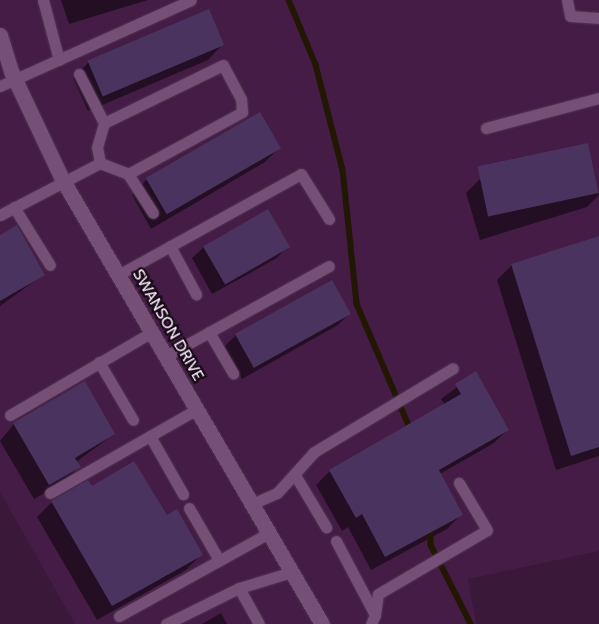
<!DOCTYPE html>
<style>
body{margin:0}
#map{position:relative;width:599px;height:624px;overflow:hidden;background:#39183a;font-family:Cabin,sans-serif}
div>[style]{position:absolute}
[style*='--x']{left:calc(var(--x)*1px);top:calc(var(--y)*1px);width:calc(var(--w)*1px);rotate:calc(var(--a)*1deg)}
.built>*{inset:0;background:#441c45}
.shadow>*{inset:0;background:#0007}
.stream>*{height:5.5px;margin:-2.75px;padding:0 2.75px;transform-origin:2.75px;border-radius:2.75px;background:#211702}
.building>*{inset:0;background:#4a345f;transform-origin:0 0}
.roads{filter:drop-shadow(0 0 1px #503551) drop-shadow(0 0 1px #503551)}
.lane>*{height:11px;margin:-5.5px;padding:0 5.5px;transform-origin:5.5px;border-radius:5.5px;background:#754f75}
.street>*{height:15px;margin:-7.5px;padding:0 7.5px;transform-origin:7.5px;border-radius:7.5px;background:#754f75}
span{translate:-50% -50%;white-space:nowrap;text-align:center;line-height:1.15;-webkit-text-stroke:4.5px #180a19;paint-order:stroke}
.street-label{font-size:16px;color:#fceffc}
</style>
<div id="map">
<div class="built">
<i style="clip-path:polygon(0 0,599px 0,599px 551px,468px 579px,476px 624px,75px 624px,0 492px)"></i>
</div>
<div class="shadow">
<i style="clip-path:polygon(61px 0,148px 0,69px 24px)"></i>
<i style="clip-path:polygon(222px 45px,208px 60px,88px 111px,73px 78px,88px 63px)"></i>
<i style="clip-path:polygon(260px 114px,279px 148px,265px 162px,151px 229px,132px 195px,146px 180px)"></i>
<i style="clip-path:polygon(587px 145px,599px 195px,587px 207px,480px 240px,466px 193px,481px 178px)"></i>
<i style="clip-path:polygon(599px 236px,599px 456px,556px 470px,497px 280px,512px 265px)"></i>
<i style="clip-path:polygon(0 237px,43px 275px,0 306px)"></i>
<i style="clip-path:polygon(288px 246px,277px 258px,212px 294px,192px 258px,204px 247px)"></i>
<i style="clip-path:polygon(350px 313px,338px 325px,242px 379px,224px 347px,236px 335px)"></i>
<i style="clip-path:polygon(476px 373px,508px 429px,494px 443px,440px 474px,461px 515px,447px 529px,371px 570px,348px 527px,342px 531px,316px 485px,330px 471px,445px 405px,441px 399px)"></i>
<i style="clip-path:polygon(14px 424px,114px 434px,76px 462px,79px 467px,64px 482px,34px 499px,0 441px)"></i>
<i style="clip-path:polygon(92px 488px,167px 517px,201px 555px,186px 570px,97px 620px,37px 517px,52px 502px)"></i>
<i style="clip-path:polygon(221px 613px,227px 624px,202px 624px)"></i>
</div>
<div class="stream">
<i style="--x:289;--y:0;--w:70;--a:67.4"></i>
<i style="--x:316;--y:65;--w:108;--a:75.6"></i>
<i style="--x:343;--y:170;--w:135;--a:84"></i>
<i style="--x:357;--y:304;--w:137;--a:66.8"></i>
<i style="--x:431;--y:526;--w:19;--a:90"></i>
<i style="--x:431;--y:545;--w:89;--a:63.1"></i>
</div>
<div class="building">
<i style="left:209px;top:9px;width:39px;height:132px;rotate:67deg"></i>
<i style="left:260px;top:112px;width:42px;height:132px;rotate:60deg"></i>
<i style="left:588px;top:143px;width:51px;height:113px;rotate:78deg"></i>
<i style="left:268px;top:209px;width:44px;height:75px;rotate:60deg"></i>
<i style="clip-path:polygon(17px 225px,45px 275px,0 301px,0 235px)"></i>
<i style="clip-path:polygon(599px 236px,599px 447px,571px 456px,511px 264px)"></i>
<i style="left:332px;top:280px;width:39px;height:111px;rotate:61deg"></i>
<i style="clip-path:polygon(476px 371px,509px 430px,439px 470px,463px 515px,385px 557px,362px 514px,356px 518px,329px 470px,461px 394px,455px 384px)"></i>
<i style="clip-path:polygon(85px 381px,115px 434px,75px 458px,81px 467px,49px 485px,13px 423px)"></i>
<i style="clip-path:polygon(134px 461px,167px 515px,177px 509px,203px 555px,112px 606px,51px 501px,88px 480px,92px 486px)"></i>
</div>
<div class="roads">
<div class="lane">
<i style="--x:43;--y:0;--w:62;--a:75.1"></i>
<i style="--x:567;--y:0;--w:16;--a:79"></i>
<i style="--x:570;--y:16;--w:29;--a:4"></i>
<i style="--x:79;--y:74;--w:55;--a:63"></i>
<i style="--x:0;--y:86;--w:209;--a:-24.2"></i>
<i style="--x:486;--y:128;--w:117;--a:-14.9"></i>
<i style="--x:128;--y:174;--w:46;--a:57.3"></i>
<i style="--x:14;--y:207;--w:68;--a:58.2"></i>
<i style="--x:0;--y:215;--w:113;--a:-27.5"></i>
<i style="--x:100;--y:163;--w:30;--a:21"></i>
<i style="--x:128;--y:174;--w:130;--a:-28.5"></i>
<i style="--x:242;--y:112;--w:13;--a:-94"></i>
<i style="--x:241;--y:99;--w:38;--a:-118"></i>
<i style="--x:223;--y:65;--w:132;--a:154"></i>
<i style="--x:104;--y:123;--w:25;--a:106"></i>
<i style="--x:97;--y:147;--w:16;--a:79"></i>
<i style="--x:170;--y:246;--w:55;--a:61.6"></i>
<i style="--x:118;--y:275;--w:209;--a:-28.9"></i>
<i style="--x:301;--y:174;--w:53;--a:58.1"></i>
<i style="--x:209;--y:332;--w:48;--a:59.7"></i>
<i style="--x:166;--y:356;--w:186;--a:-28.9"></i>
<i style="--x:99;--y:362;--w:67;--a:59.6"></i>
<i style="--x:10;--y:415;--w:164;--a:-30.3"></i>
<i style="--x:150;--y:436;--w:67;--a:60.4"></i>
<i style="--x:295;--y:475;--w:61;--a:59.2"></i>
<i style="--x:50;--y:493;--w:169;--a:-29.7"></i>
<i style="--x:252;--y:504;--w:27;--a:-24"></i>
<i style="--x:277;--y:493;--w:55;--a:-47.9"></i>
<i style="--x:314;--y:452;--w:162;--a:-31.1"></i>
<i style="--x:189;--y:508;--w:60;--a:60"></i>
<i style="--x:336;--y:541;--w:84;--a:62.2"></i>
<i style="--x:375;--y:615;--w:10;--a:114"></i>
<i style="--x:239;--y:588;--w:41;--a:60.9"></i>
<i style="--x:375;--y:615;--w:21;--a:-82"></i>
<i style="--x:378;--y:594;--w:126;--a:-30.4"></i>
<i style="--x:487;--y:530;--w:55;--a:-120.8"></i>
<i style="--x:119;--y:616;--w:171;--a:-29"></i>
<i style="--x:166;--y:624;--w:81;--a:-26.3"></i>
<i style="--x:239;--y:588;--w:55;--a:-16.8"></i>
</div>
<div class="street">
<i style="--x:0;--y:35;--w:38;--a:73"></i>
<i style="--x:11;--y:71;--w:119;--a:64.7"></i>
<i style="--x:62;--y:179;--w:515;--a:59.7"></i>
</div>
</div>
<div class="street-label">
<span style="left:168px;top:325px;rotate:60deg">SWANSON DRIVE</span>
</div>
</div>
